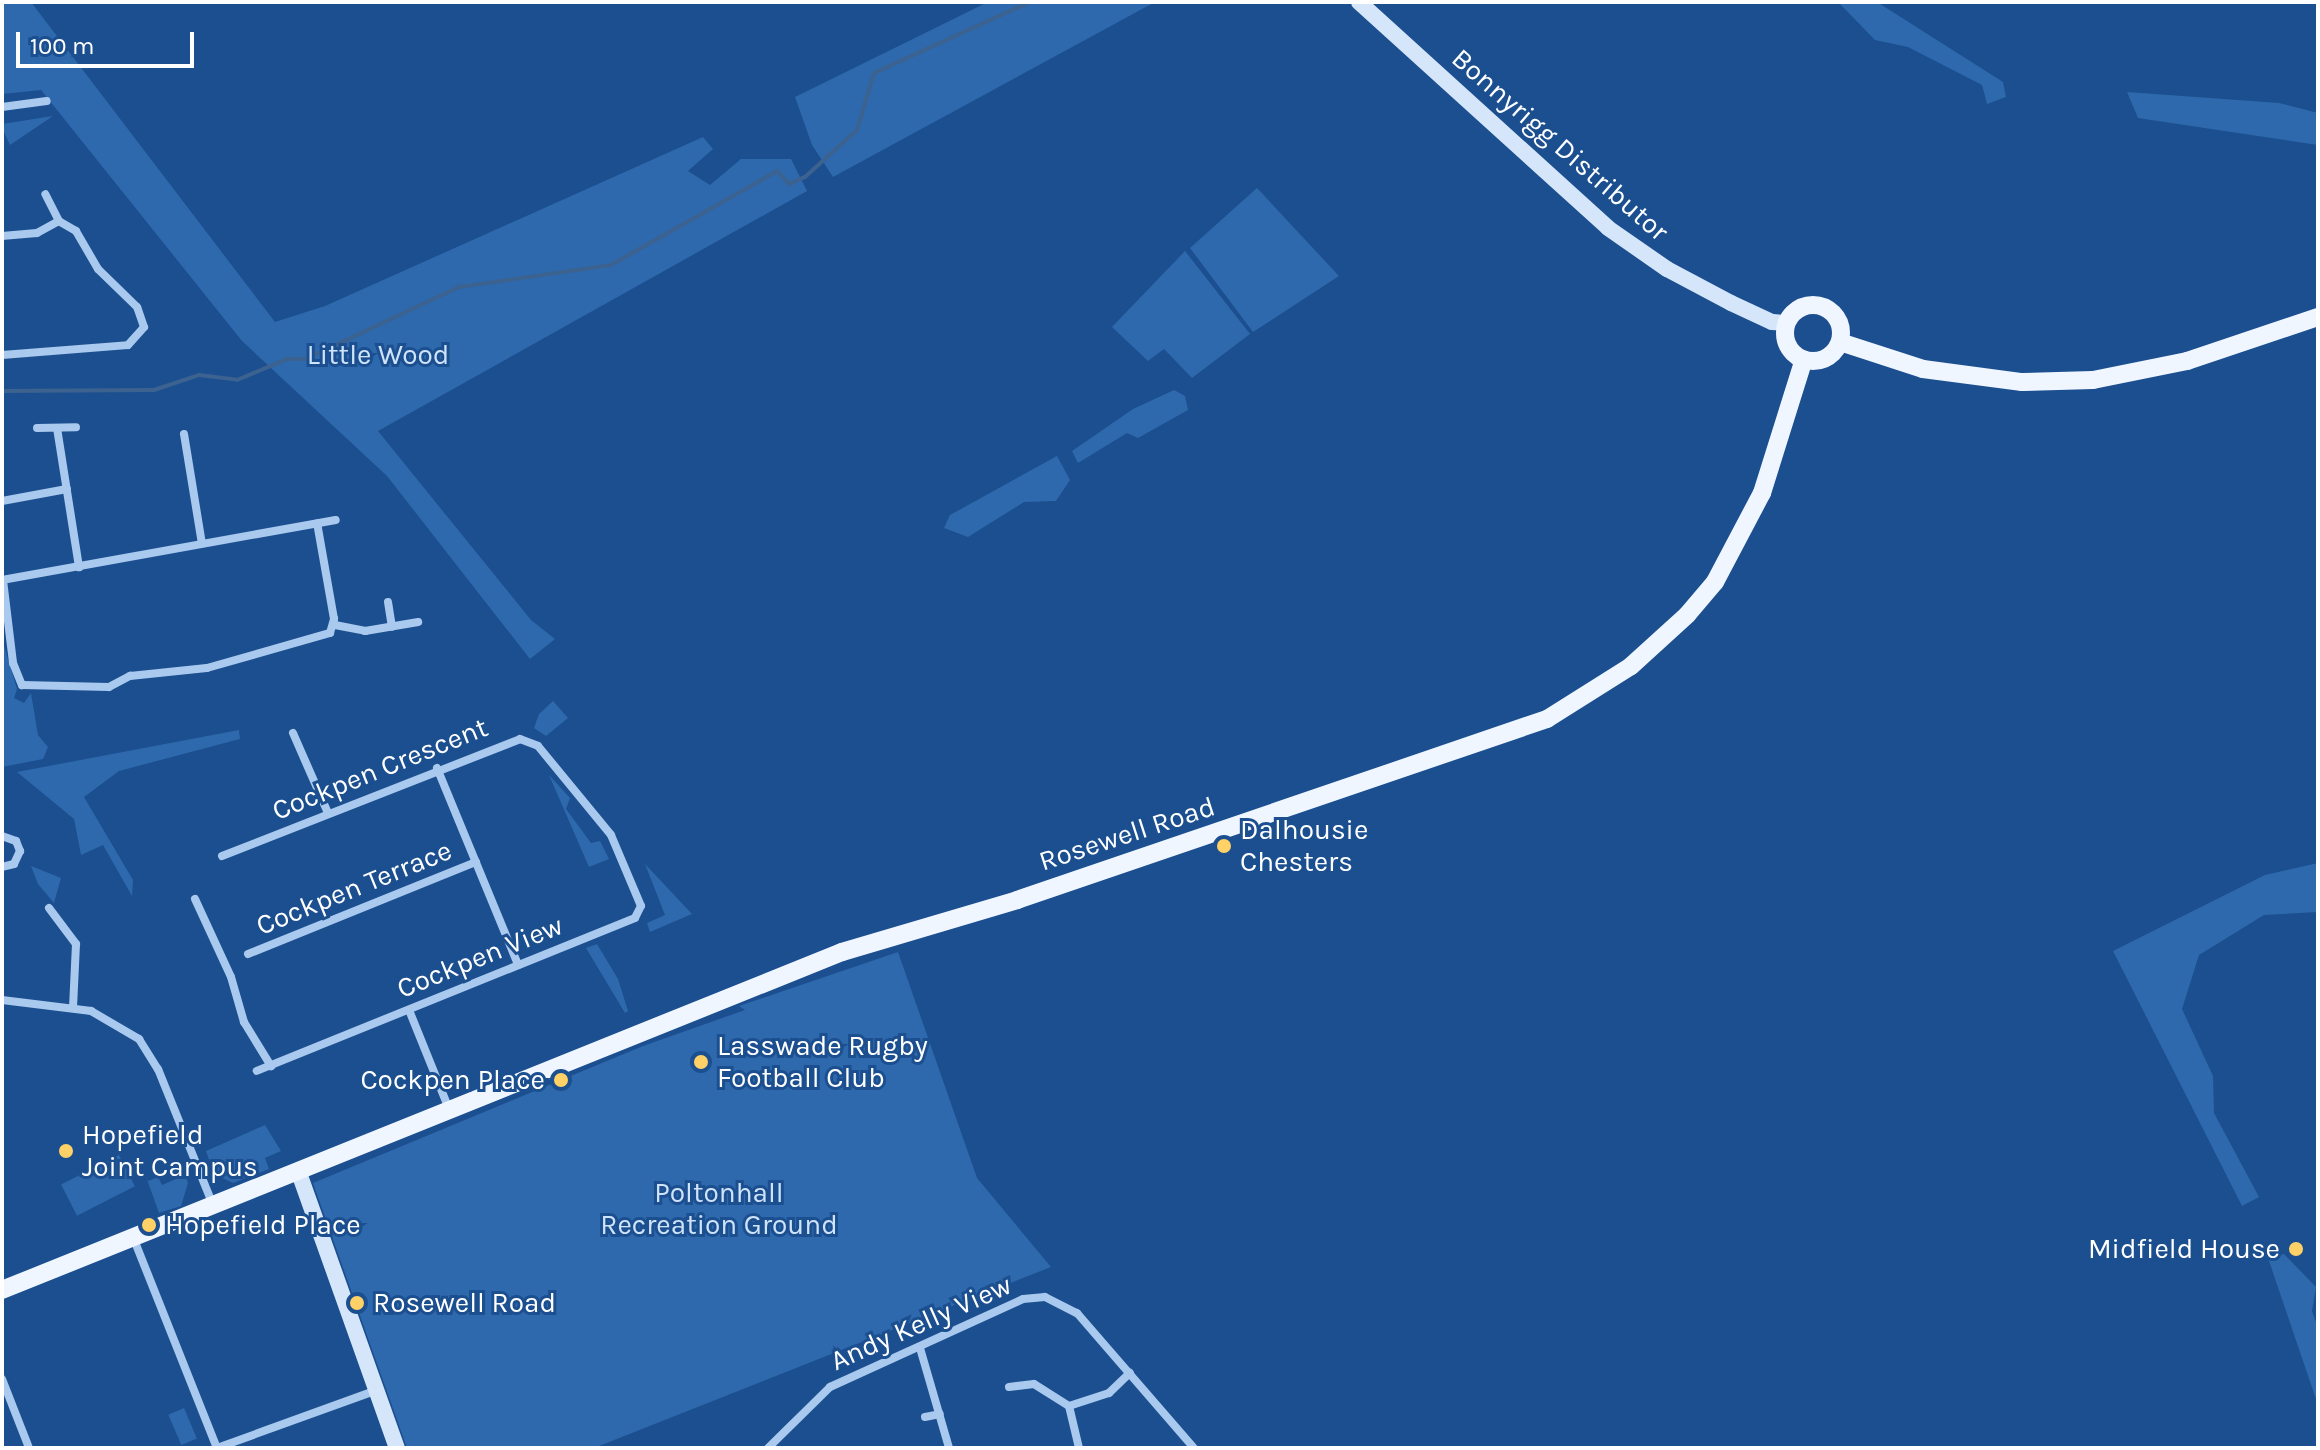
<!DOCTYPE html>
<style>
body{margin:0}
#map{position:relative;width:2320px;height:1450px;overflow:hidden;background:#1b4f8f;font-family:Karla,sans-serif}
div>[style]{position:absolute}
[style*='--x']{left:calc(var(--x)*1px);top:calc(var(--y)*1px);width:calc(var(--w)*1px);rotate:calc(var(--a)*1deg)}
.green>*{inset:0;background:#2e69ad;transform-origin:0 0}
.stream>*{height:4px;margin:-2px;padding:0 2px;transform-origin:2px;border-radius:2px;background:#3c6290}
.street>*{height:8px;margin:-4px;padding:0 4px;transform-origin:4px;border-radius:4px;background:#a9c9ee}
.secondary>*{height:16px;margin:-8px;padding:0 8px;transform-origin:8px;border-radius:8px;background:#d6e6fa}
.primary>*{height:18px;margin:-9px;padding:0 9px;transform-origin:9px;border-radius:9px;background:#f0f6ff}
.primary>.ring{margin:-9px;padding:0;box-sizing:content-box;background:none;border:18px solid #f0f6ff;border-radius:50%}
.dots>*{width:22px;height:22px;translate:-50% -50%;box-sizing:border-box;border:4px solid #1b4f8f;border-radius:50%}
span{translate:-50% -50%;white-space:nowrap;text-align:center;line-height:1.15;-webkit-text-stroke:6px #1b4f8f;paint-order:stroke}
.street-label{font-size:28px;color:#fff}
.park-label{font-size:28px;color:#cfe3fa}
.poi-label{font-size:28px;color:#fff}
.left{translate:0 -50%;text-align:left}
.right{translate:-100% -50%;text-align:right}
.frame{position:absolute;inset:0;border:4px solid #fff;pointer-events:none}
.scale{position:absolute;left:16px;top:32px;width:178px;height:36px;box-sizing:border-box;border:4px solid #fff;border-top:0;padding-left:10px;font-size:24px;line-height:28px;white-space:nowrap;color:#fff;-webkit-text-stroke:6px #1b4f8f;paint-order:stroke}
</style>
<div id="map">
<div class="green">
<i style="clip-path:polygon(2px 2px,31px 2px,275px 322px,325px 306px,703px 137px,713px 149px,688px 171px,710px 185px,741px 159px,791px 159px,807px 191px,378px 431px,531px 620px,555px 639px,530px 659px,387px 476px,242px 341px,41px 90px,2px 94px)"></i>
<i style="clip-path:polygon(988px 2px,1155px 2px,833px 177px,812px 145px,795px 97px)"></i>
<i style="clip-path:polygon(1838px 2px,1877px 2px,2003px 82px,2006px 97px,1987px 104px,1982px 85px,1908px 47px,1875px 40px)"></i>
<i style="clip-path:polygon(2127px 92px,2279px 103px,2318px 113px,2318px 145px,2138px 118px)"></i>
<i style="clip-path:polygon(53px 116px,10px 145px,2px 128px,2px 124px)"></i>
<i style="clip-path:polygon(1257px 188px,1339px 276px,1253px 332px,1190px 248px)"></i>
<i style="clip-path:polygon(1185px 251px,1250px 334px,1192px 378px,1164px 349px,1148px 361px,1112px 327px)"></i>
<i style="clip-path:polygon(1174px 390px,1185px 396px,1188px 410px,1138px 438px,1127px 433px,1078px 463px,1072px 451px,1133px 409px)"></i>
<i style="clip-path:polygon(1057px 456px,1070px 480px,1056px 501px,1024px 502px,968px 537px,944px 528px,950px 515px)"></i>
<i style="clip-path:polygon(2px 639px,17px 689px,14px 698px,24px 703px,31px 693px,38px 735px,48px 747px,43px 759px,2px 767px)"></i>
<i style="clip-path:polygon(553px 701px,568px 718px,546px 736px,534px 728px,539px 714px)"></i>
<i style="clip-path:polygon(239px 730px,240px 739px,119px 771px,84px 797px,133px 880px,132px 896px,103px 845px,81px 855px,74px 819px,17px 772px)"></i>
<i style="clip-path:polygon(549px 775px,570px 798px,566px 809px,591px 843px,600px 841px,609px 859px,589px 867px)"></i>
<i style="clip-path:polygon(2318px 863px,2318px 912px,2264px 915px,2199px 955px,2182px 1009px,2213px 1076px,2214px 1113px,2259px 1197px,2242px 1206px,2113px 951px,2265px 875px)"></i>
<i style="clip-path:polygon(645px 864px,692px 914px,650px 932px,647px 923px,665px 915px)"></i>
<i style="clip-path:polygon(31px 866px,61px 878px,54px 903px,38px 884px)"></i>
<i style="clip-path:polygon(597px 944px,618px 979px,628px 1011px,625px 1013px,586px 948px)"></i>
<i style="clip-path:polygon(898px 952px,977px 1178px,1051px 1267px,594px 1448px,407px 1448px,313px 1183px,643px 1046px,745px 1010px,739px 1006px)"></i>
<i style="clip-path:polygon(265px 1125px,281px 1151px,265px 1158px,269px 1169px,233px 1183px,214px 1174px,206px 1151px)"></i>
<i style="left:119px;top:1155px;width:35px;height:65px;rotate:63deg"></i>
<i style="clip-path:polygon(145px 1174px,148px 1181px,158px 1177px,162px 1185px,185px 1175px,188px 1183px,181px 1206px,159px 1213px)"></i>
<i style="clip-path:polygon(2284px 1254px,2316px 1287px,2312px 1311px,2318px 1328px,2318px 1405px,2268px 1258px)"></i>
<i style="left:184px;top:1408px;width:33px;height:17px;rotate:67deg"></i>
</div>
<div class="stream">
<i style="--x:2;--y:391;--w:152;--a:-0.4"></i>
<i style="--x:154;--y:390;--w:47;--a:-18.4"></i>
<i style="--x:199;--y:375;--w:38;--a:7"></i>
<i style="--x:237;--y:380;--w:54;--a:-22.8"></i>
<i style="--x:287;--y:359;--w:19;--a:0"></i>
<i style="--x:306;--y:359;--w:169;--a:-25.2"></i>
<i style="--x:459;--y:287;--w:154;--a:-8.2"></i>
<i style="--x:611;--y:265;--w:191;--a:-29.5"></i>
<i style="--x:777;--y:171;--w:18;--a:47"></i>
<i style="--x:789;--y:184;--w:17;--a:-24"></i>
<i style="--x:805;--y:177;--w:70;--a:-42.1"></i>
<i style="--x:857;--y:130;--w:59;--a:-73.4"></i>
<i style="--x:874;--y:73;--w:171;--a:-24.5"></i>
</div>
<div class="street">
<i style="--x:2;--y:107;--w:45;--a:-7.6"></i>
<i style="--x:2;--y:236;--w:35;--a:-5"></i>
<i style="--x:37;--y:233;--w:25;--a:-29"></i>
<i style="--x:2;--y:355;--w:126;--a:-4.5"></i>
<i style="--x:128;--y:345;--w:24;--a:-48"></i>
<i style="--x:144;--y:327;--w:21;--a:-109"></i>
<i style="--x:137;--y:307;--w:54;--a:-135.7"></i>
<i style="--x:98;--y:269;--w:44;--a:-120.1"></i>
<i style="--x:76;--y:231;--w:20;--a:-150"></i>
<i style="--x:59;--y:221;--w:30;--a:-117"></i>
<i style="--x:37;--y:428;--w:39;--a:-1"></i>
<i style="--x:57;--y:428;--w:141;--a:81"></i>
<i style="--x:184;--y:434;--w:111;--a:80.7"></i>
<i style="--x:2;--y:501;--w:66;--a:-10.5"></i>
<i style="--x:2;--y:580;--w:339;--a:-10.2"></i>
<i style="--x:3;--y:580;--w:84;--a:83.1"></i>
<i style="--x:13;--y:663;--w:24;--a:68"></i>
<i style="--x:22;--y:685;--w:87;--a:1.3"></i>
<i style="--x:109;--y:687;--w:24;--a:-28"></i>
<i style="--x:130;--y:676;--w:77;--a:-5.9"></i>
<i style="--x:207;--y:668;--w:128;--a:-15.9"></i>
<i style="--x:330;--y:633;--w:15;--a:-74"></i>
<i style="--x:334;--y:619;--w:97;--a:-100"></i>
<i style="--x:388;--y:602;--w:25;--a:81"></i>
<i style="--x:335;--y:625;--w:31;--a:11"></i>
<i style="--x:365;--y:631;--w:54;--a:-9.6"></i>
<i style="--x:293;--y:733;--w:87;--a:66.4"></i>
<i style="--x:437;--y:768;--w:213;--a:67.6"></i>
<i style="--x:2;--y:836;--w:15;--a:20"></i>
<i style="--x:16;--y:841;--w:11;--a:68"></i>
<i style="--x:20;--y:851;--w:14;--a:115"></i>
<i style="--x:14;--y:864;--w:12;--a:166"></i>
<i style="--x:222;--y:856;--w:320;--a:-21.4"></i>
<i style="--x:520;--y:739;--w:19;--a:21"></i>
<i style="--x:538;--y:746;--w:115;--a:50.6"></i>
<i style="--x:611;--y:835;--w:77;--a:67.1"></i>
<i style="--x:641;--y:906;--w:13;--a:117"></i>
<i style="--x:635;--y:918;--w:408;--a:158"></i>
<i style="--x:195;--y:899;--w:86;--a:65.2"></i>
<i style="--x:231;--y:977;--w:47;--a:73.9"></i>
<i style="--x:244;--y:1022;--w:52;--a:58.5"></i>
<i style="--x:49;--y:908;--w:45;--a:53.1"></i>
<i style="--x:76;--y:944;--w:63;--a:92.7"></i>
<i style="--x:248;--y:954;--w:246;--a:-22"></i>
<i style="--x:2;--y:1000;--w:90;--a:7"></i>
<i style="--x:91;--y:1011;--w:56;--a:30.3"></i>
<i style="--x:139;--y:1039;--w:36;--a:58"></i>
<i style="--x:158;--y:1069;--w:147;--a:68"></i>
<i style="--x:409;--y:1010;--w:107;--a:68"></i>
<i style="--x:133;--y:1237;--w:227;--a:68.3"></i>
<i style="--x:217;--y:1448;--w:170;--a:-19.9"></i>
<i style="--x:920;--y:1348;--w:104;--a:73.8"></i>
<i style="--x:2;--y:1379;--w:74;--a:68.6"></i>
<i style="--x:1009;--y:1387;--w:25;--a:-7"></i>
<i style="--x:1034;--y:1384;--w:41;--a:32.2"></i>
<i style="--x:1069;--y:1406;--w:43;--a:76.6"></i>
<i style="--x:1069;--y:1406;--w:42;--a:-18"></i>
<i style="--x:1109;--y:1393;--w:29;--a:-44"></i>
<i style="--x:925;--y:1417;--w:15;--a:-11"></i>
<i style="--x:768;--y:1448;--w:87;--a:-44.5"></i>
<i style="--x:830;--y:1387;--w:212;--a:-24.5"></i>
<i style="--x:1023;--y:1299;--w:22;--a:-5"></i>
<i style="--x:1045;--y:1297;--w:36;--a:27"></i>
<i style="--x:1077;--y:1313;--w:179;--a:49.1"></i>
</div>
<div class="secondary">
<i style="--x:1359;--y:2;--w:336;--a:42.2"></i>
<i style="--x:1608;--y:228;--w:72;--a:34.8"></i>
<i style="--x:1667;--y:269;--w:72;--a:28"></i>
<i style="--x:1731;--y:303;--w:45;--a:24.9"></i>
<i style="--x:1772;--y:322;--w:15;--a:4"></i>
<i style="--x:299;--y:1173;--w:292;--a:70.4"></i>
</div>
<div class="primary">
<i class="ring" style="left:1785px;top:305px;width:38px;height:38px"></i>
<i style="--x:1840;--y:342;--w:87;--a:18"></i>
<i style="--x:1923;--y:369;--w:100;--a:7.5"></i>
<i style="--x:2022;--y:382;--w:71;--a:-1.6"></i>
<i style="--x:2093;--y:380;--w:96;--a:-11.4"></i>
<i style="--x:2187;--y:361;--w:138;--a:-18.6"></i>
<i style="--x:2;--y:1290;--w:905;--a:-21.92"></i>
<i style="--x:842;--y:952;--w:183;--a:-16.5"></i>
<i style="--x:1017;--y:900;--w:560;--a:-18.86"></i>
<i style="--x:1547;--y:719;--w:99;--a:-32.2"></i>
<i style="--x:1631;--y:666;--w:76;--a:-42.3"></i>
<i style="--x:1687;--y:615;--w:43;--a:-49.7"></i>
<i style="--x:1715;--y:582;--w:101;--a:-62.2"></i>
<i style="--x:1762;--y:493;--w:140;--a:-72.6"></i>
</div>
<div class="dots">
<i style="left:1224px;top:846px;background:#ffd166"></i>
<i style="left:701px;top:1062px;background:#ffd166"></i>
<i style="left:561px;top:1080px;background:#ffd166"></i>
<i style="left:66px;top:1151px;background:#ffd166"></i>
<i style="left:149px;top:1225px;background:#ffd166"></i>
<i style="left:2296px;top:1249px;background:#ffd166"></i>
<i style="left:357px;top:1303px;background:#ffd166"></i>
</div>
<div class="street-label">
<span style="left:1560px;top:145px;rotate:41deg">Bonnyrigg Distributor</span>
<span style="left:380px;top:769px;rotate:-22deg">Cockpen Crescent</span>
<span style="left:1127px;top:834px;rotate:-18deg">Rosewell Road</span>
<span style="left:354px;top:888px;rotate:-22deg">Cockpen Terrace</span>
<span style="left:480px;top:957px;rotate:-22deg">Cockpen View</span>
<span style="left:921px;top:1323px;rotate:-24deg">Andy Kelly View</span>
</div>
<div class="park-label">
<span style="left:378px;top:355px">Little Wood</span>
<span style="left:719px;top:1209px">Poltonhall<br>Recreation Ground</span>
</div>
<div class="poi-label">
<span class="left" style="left:1240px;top:846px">Dalhousie<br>Chesters</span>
<span class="left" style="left:717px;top:1062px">Lasswade Rugby<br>Football Club</span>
<span class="right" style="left:545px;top:1080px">Cockpen Place</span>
<span class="left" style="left:82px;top:1151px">Hopefield<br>Joint Campus</span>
<span class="left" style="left:165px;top:1225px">Hopefield Place</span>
<span class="right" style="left:2280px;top:1249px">Midfield House</span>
<span class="left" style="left:373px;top:1303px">Rosewell Road</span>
</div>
<div class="frame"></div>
<div class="scale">100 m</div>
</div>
